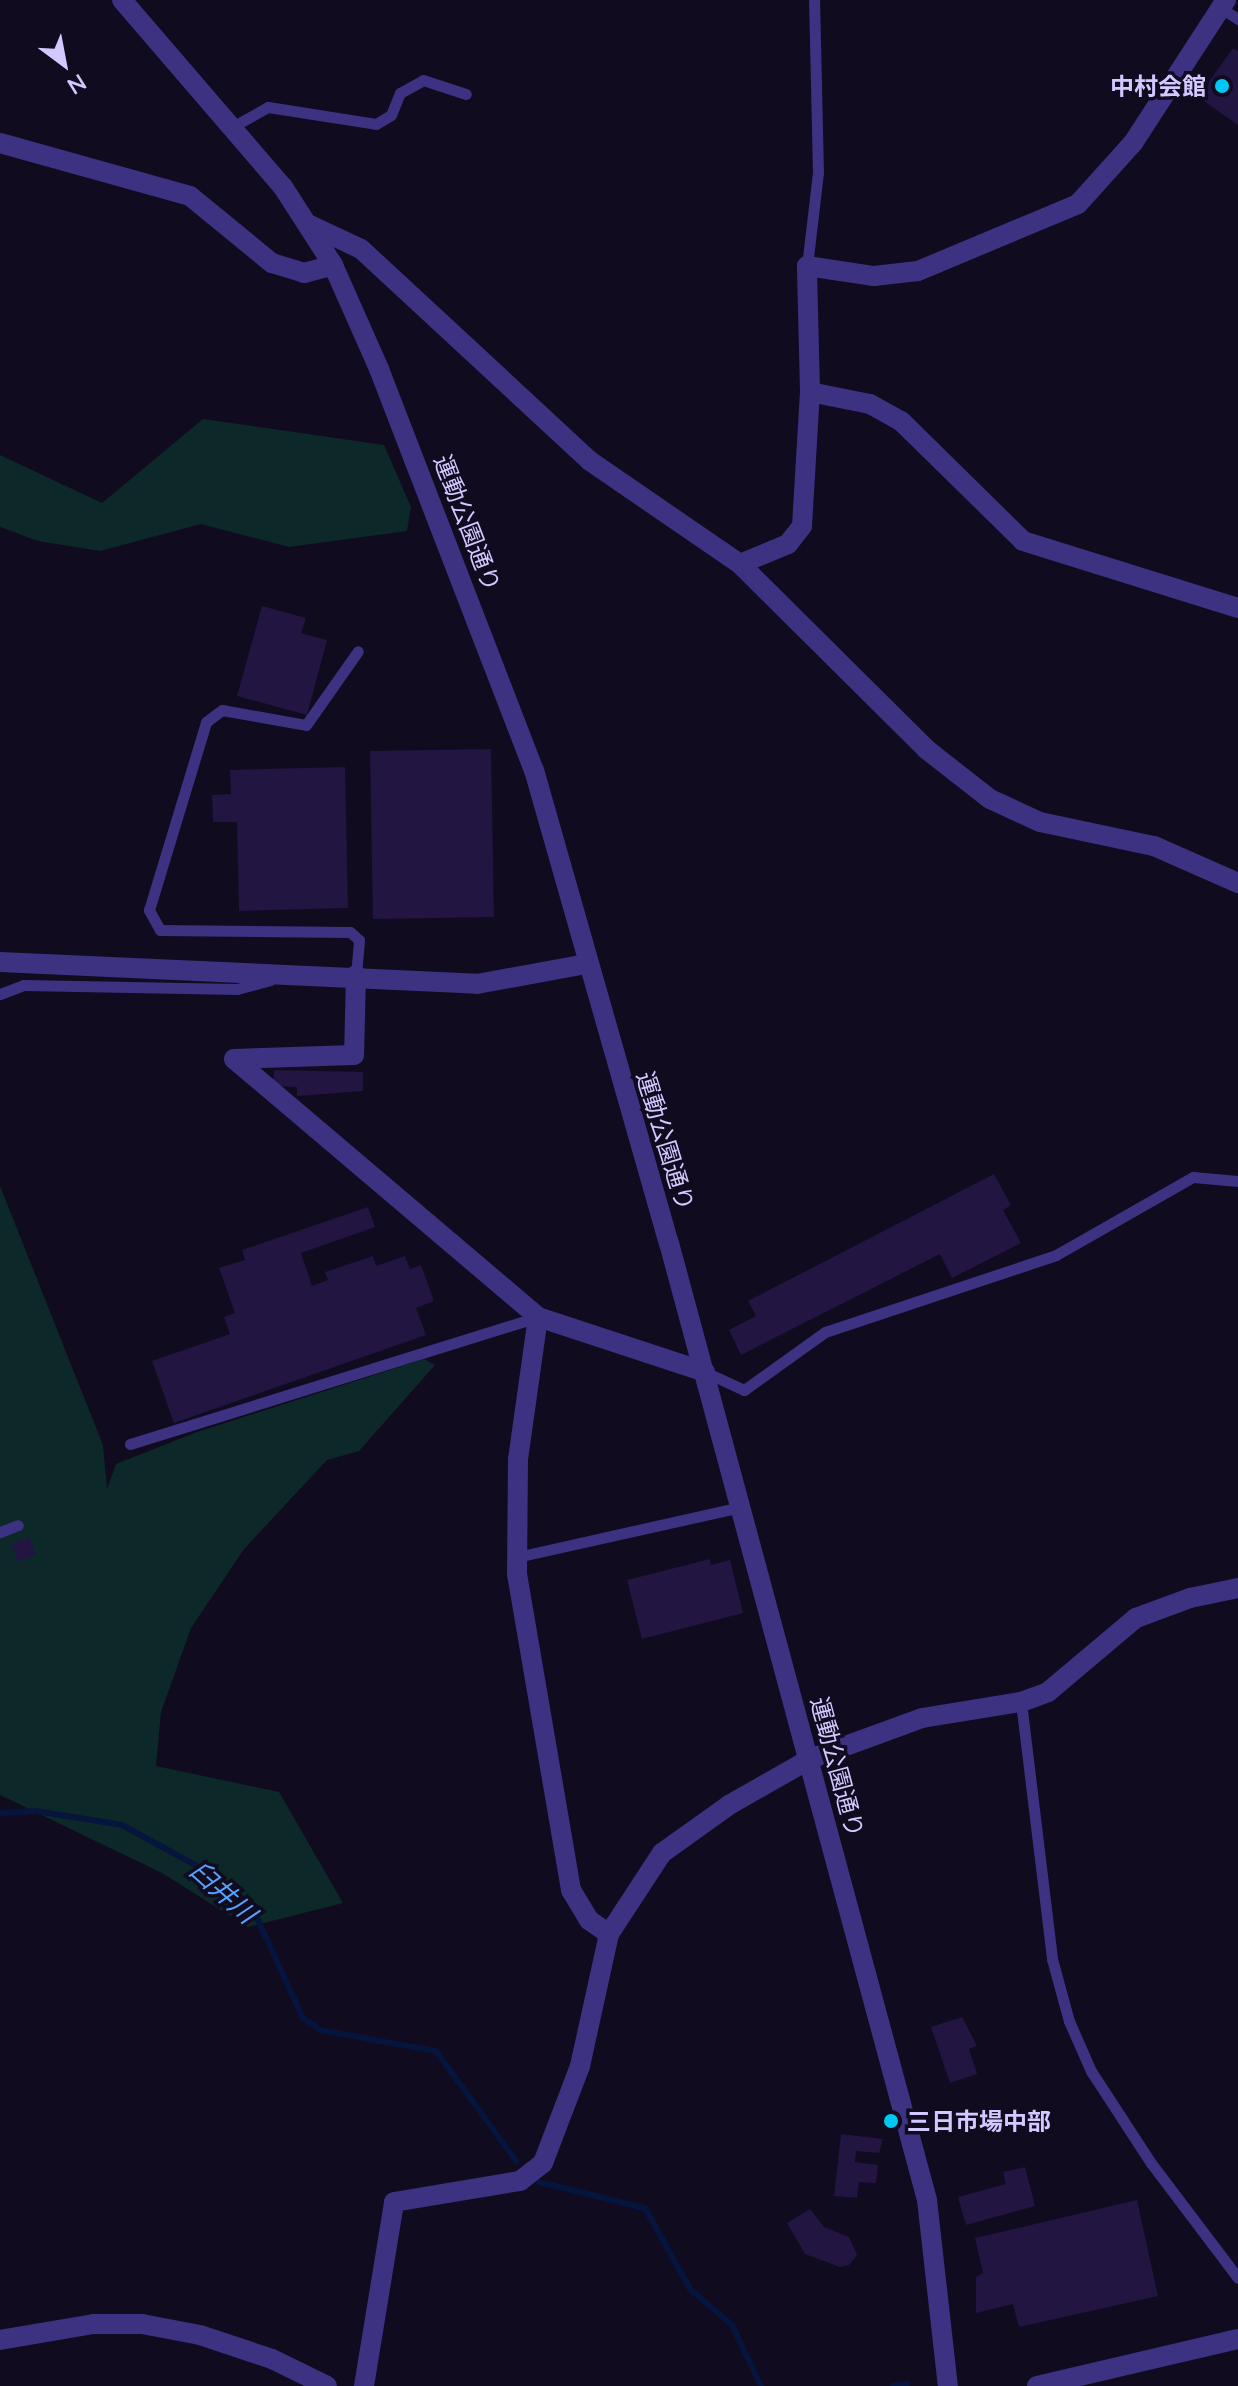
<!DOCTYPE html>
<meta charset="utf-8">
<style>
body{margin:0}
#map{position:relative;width:1238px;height:2386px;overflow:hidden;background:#100b1f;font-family:Lato,"Noto Sans JP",sans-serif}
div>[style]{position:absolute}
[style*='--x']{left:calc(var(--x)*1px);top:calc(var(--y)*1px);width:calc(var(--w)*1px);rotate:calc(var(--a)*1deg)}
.green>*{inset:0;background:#0d2829}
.stream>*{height:6px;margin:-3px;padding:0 3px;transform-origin:3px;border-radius:3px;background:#06153d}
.building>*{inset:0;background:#221541;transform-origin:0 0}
.service>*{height:11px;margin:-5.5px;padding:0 5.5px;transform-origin:5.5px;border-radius:5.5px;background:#3c3281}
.minor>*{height:20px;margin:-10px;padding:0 10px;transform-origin:10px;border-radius:10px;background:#3c3281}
.tertiary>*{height:20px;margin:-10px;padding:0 10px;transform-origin:10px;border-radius:10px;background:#3c3281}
.dots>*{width:22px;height:22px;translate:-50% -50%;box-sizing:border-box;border:4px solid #100b1f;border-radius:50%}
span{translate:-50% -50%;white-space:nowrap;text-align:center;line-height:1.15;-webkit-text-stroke:7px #100b1f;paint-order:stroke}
.poi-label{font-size:24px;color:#d3c8ff;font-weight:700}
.right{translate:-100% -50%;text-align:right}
.left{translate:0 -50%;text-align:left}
.street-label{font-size:24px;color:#d3c8ff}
.water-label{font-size:26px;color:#56a3ff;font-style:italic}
.north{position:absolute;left:24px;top:24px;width:80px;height:80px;-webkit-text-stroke:6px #100b1f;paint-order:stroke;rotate:148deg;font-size:22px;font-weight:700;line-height:32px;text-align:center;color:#d3c8ff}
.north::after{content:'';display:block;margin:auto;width:28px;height:36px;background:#d3c8ff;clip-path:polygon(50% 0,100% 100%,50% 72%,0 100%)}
</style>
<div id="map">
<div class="green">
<i style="clip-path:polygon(203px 419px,384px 445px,411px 507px,407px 531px,289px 547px,201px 524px,100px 551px,38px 541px,0 527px,0 455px,102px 503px)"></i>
<i style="clip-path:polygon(0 1186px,103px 1445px,107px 1489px,116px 1464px,197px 1432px,424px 1359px,435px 1365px,359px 1451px,327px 1460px,244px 1549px,191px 1628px,161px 1712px,156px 1766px,279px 1792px,343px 1903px,248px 1927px,162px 1873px,0 1795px)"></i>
</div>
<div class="stream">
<i style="--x:0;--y:1813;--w:36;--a:-3"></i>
<i style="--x:36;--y:1811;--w:87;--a:9.2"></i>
<i style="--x:122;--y:1825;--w:90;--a:28.6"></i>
<i style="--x:201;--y:1868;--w:75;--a:41.8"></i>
<i style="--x:257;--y:1918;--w:110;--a:65.3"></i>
<i style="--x:303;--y:2018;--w:21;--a:35"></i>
<i style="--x:320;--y:2030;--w:118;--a:10.3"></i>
<i style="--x:436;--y:2051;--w:137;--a:53.9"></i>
<i style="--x:539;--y:2182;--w:109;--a:13.8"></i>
<i style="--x:645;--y:2208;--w:93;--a:60.9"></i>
<i style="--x:690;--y:2289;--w:55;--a:40.6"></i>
<i style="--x:732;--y:2325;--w:68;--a:64.6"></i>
<i style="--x:893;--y:2386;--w:14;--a:-8"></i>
</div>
<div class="building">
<i style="clip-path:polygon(1233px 48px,1238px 51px,1238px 125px,1198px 97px)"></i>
<i style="clip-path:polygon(262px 606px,306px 618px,301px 633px,327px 640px,307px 715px,237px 696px)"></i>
<i style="left:491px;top:749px;width:168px;height:121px;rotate:89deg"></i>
<i style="clip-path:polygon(345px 767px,348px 908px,239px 911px,237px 822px,213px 822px,212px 795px,231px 794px,230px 770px)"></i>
<i style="clip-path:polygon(274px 1070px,363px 1072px,363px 1091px,297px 1096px,297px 1087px,273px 1086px)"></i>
<i style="clip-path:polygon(994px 1174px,1011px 1205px,1003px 1210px,1021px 1243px,952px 1278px,940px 1254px,741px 1355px,729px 1330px,756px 1316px,748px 1301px)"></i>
<i style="clip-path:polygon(368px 1207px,375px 1227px,301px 1253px,312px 1286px,328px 1280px,325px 1272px,373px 1256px,376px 1266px,405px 1256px,410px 1269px,421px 1265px,434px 1301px,416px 1308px,426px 1335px,174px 1423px,152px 1361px,230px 1334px,224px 1317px,235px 1313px,219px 1268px,245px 1260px,242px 1250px)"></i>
<i style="left:29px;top:1537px;width:19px;height:19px;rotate:69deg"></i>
<i style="clip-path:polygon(710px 1559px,711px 1565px,730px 1560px,743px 1613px,642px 1639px,627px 1580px)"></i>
<i style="clip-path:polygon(962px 2017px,977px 2046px,969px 2049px,977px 2074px,950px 2083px,931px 2027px)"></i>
<i style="clip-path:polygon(841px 2134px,883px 2139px,879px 2153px,856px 2151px,855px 2162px,878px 2165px,876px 2183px,859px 2182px,857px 2198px,834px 2196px)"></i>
<i style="clip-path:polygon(1025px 2167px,1035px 2206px,966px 2225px,958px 2197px,1006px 2184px,1003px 2172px)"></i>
<i style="clip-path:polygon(1137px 2200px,1158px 2296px,1019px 2327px,1013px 2304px,976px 2313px,976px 2277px,983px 2273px,975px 2238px)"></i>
<i style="clip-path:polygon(810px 2209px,824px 2227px,849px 2237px,857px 2255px,849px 2265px,840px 2267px,805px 2254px,787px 2223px)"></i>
</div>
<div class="service">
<i style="--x:1221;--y:8;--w:20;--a:33"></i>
<i style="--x:232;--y:127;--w:41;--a:-29.1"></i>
<i style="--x:268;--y:107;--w:109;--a:8.9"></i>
<i style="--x:376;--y:124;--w:17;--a:-31"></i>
<i style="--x:391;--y:115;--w:24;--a:-68"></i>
<i style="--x:400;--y:93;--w:26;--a:-29"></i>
<i style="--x:423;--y:80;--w:45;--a:18"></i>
<i style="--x:807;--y:266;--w:94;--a:-83.3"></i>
<i style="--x:818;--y:173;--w:173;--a:-91.3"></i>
<i style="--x:356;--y:975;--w:35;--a:-85"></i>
<i style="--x:359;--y:940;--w:12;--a:-138"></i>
<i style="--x:350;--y:932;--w:190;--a:-179.4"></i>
<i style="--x:160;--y:930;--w:23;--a:-119"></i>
<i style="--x:149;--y:910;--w:196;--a:-73.1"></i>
<i style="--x:206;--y:722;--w:20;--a:-37"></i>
<i style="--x:222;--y:710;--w:85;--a:10.1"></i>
<i style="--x:306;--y:725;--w:90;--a:-54.9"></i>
<i style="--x:0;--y:994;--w:25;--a:-21"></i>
<i style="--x:23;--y:985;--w:214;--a:1.1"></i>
<i style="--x:237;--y:989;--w:34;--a:-15"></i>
<i style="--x:705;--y:1372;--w:43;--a:24.8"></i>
<i style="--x:744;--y:1390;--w:100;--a:-35.6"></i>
<i style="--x:825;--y:1332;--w:243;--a:-18.4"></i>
<i style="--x:1056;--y:1255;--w:158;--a:-29.7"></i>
<i style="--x:1193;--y:1177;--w:45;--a:5.1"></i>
<i style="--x:130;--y:1444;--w:427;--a:-17.3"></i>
<i style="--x:0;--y:1532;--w:19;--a:-21"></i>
<i style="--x:517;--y:1557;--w:230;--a:-12.6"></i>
<i style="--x:1021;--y:1702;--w:259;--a:83.1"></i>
<i style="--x:1052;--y:1959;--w:64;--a:74.7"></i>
<i style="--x:1069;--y:2021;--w:55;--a:66.3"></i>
<i style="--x:1091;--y:2071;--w:110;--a:56.9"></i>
<i style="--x:1151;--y:2163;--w:144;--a:52.9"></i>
</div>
<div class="minor">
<i style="--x:0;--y:143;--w:197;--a:15.6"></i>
<i style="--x:190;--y:196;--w:106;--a:39.3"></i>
<i style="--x:272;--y:263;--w:34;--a:17"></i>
<i style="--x:304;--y:273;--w:30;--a:-15"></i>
<i style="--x:310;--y:225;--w:56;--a:25.2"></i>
<i style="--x:361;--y:249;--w:312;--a:42.8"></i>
<i style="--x:590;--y:461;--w:182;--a:34.5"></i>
<i style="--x:740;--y:564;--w:262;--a:44.8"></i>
<i style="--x:926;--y:749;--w:81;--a:38"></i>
<i style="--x:990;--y:799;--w:55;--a:24.7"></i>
<i style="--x:1040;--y:822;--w:116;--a:11.9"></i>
<i style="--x:1154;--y:846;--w:92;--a:23.8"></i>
<i style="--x:810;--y:392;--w:61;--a:11.3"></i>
<i style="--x:870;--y:404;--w:35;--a:29"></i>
<i style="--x:901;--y:421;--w:171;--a:44.5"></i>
<i style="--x:1023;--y:541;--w:225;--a:17.3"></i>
<i style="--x:740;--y:564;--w:52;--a:-22.6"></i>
<i style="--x:788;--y:544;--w:23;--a:-52"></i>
<i style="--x:802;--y:526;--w:134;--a:-86.6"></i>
<i style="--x:810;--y:392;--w:126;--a:-91.4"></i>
<i style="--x:807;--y:266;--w:68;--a:8.5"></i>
<i style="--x:874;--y:276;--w:44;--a:-6.5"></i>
<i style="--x:918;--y:271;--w:173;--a:-22.7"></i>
<i style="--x:1078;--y:204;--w:82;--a:-48"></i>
<i style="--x:1133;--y:143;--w:171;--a:-57"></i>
<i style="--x:356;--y:975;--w:80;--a:91.4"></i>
<i style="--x:354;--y:1055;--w:120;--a:178.1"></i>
<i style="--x:234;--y:1059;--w:399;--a:40.3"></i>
<i style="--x:538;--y:1317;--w:176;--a:18.2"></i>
<i style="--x:538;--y:1317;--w:143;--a:98"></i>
<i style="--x:518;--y:1459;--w:115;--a:90.5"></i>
<i style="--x:517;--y:1574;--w:321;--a:80.3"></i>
<i style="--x:571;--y:1890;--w:35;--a:59"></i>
<i style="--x:589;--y:1920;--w:24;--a:35"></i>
<i style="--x:364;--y:2386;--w:186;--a:-80.7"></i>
<i style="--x:394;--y:2202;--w:128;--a:-9.5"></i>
<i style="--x:520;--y:2181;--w:29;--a:-38"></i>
<i style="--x:543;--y:2163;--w:104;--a:-69.1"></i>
<i style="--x:580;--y:2066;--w:135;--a:-77.6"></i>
<i style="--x:609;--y:1934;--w:97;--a:-56.8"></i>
<i style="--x:662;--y:1853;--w:82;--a:-35.6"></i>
<i style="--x:729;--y:1805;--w:93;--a:-29.6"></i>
<i style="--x:810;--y:1759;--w:119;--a:-20.1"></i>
<i style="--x:922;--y:1718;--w:100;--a:-9.2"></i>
<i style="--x:1021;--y:1702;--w:29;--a:-20"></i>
<i style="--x:1048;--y:1692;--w:115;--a:-40.1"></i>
<i style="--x:1136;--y:1618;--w:58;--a:-20.3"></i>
<i style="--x:1190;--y:1598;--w:49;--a:-11.8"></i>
</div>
<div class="tertiary">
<i style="--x:122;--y:0;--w:247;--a:49.3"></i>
<i style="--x:283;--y:187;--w:93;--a:57.3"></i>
<i style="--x:333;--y:265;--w:114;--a:66.1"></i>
<i style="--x:379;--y:369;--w:430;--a:68.9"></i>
<i style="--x:534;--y:770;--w:492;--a:74.1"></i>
<i style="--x:669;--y:1243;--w:991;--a:74.91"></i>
<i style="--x:927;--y:2200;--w:187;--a:83.6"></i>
<i style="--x:0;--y:962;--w:478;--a:2.6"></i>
<i style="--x:477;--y:984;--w:111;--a:-10.4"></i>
<i style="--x:0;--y:2340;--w:95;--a:-9.7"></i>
<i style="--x:94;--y:2324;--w:48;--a:0"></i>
<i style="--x:142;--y:2324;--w:59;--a:10.7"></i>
<i style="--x:200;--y:2335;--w:76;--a:18.4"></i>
<i style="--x:272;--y:2359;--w:61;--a:26.1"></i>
<i style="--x:1037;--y:2386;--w:206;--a:-13.2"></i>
</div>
<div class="dots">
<i style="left:1222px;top:86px;background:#00c7f3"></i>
<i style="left:891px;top:2121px;background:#00c7f3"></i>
</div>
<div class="poi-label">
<span class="right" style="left:1206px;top:86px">中村会館</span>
<span class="left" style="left:907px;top:2121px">三日市場中部</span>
</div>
<div class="street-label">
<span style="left:468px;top:523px;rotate:69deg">運動公園通り</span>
<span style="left:666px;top:1141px;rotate:73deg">運動公園通り</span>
<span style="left:838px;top:1767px;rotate:75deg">運動公園通り</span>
</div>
<div class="water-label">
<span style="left:223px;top:1892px;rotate:42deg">臼井川</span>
</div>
<div class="north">N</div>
</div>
